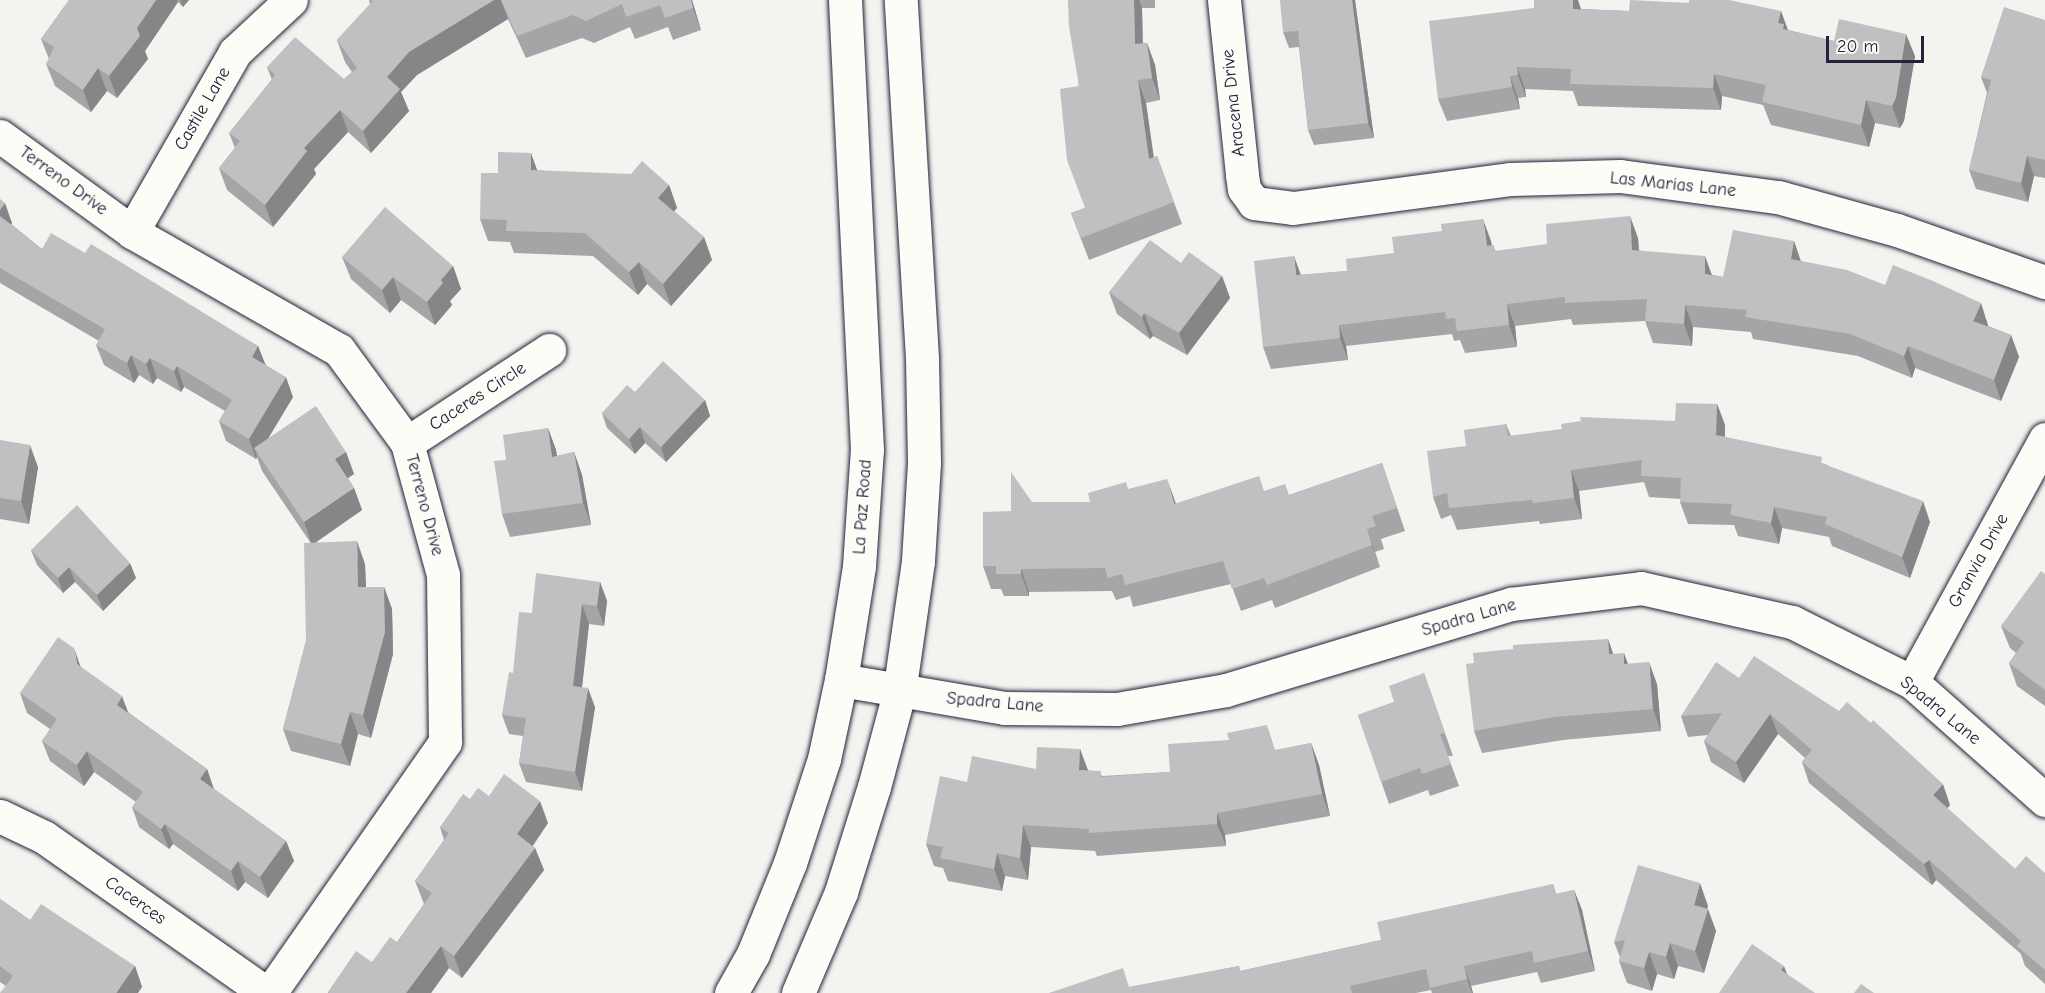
<!DOCTYPE html>
<style>
body{margin:0}
#map{position:relative;width:2045px;height:993px;overflow:hidden;background:#f4f3ef;font-family:"Comic Neue",sans-serif}
div>[style]{position:absolute}
[style*='--x']{left:calc(var(--x)*1px);top:calc(var(--y)*1px);width:calc(var(--w)*1px);rotate:calc(var(--a)*1deg)}
.roads{filter:drop-shadow(0 0 2px #22223b) drop-shadow(0 0 2px #22223b)}
.minor>*{height:33px;margin:-16.5px;padding:0 16.5px;transform-origin:16.5px;border-radius:16.5px;background:#fdfcf7}
.tertiary>*{height:33px;margin:-16.5px;padding:0 16.5px;transform-origin:16.5px;border-radius:16.5px;background:#fdfcf7}
.primary>*{height:33px;margin:-16.5px;padding:0 16.5px;transform-origin:16.5px;border-radius:16.5px;background:#fdfcf7}
.wall>*{inset:0;background:#a5a4a7}
.shaded-wall>*{inset:0;background:#868688}
.building>*{inset:0;background:#c0bfc2}
span{translate:-50% -50%;white-space:nowrap;text-align:center;line-height:1.15;-webkit-text-stroke:4.5px #fdfcf7;paint-order:stroke}
.street-label{font-size:18px;color:#22223b}
.scale{position:absolute;left:1826px;top:36px;width:98px;height:27px;box-sizing:border-box;border:3px solid #22223b;border-top:0;padding-left:8px;font-size:18px;line-height:21px;white-space:nowrap;color:#22223b;-webkit-text-stroke:4px #fdfcf7;paint-order:stroke}
</style>
<div id="map">
<div class="roads">
<div class="minor">
<i style="--x:1224;--y:0;--w:176;--a:84.1"></i>
<i style="--x:1242;--y:175;--w:14;--a:82"></i>
<i style="--x:1244;--y:189;--w:17;--a:54"></i>
<i style="--x:1254;--y:203;--w:39;--a:7"></i>
<i style="--x:1293;--y:208;--w:220;--a:-7.6"></i>
<i style="--x:1511;--y:179;--w:109;--a:-1.6"></i>
<i style="--x:1620;--y:176;--w:159;--a:7.6"></i>
<i style="--x:1778;--y:197;--w:123;--a:15.5"></i>
<i style="--x:1897;--y:230;--w:157;--a:19.4"></i>
<i style="--x:0;--y:136;--w:163;--a:36"></i>
<i style="--x:132;--y:232;--w:238;--a:29.7"></i>
<i style="--x:339;--y:350;--w:115;--a:53.8"></i>
<i style="--x:407;--y:443;--w:137;--a:74.7"></i>
<i style="--x:443;--y:575;--w:167;--a:89.3"></i>
<i style="--x:445;--y:742;--w:306;--a:124.9"></i>
<i style="--x:132;--y:232;--w:207;--a:-60.2"></i>
<i style="--x:235;--y:52;--w:76;--a:-42.9"></i>
<i style="--x:407;--y:443;--w:170;--a:-33.2"></i>
<i style="--x:1912;--y:682;--w:277;--a:-61.3"></i>
<i style="--x:0;--y:816;--w:49;--a:25.5"></i>
<i style="--x:44;--y:837;--w:271;--a:35.1"></i>
</div>
<div class="tertiary">
<i style="--x:841;--y:680;--w:166;--a:9.7"></i>
<i style="--x:1005;--y:708;--w:112;--a:0.5"></i>
<i style="--x:1117;--y:709;--w:111;--a:-9.9"></i>
<i style="--x:1226;--y:690;--w:298;--a:-16.8"></i>
<i style="--x:1511;--y:604;--w:131;--a:-7"></i>
<i style="--x:1641;--y:588;--w:155;--a:12.7"></i>
<i style="--x:1792;--y:622;--w:134;--a:26.6"></i>
<i style="--x:1912;--y:682;--w:178;--a:41.6"></i>
</div>
<div class="primary">
<i style="--x:731;--y:993;--w:45;--a:-60.6"></i>
<i style="--x:753;--y:954;--w:98;--a:-67.9"></i>
<i style="--x:790;--y:863;--w:109;--a:-71.9"></i>
<i style="--x:824;--y:759;--w:81;--a:-77.9"></i>
<i style="--x:841;--y:680;--w:115;--a:-81"></i>
<i style="--x:859;--y:566;--w:116;--a:-86.1"></i>
<i style="--x:867;--y:450;--w:451;--a:-92.8"></i>
<i style="--x:798;--y:993;--w:110;--a:-66.9"></i>
<i style="--x:841;--y:892;--w:110;--a:-72.6"></i>
<i style="--x:874;--y:787;--w:97;--a:-75.1"></i>
<i style="--x:899;--y:693;--w:133;--a:-81.8"></i>
<i style="--x:918;--y:561;--w:98;--a:-86.5"></i>
<i style="--x:924;--y:463;--w:105;--a:-91.1"></i>
<i style="--x:922;--y:358;--w:359;--a:-93.4"></i>
</div>
</div>
<div class="wall">
<i style="clip-path:polygon(69px 0,189px 0,183px 7px,178px 2px,145px 51px,148px 59px,117px 98px,107px 91px,91px 112px,55px 86px,46px 64px,49px 59px,41px 39px)"></i>
<i style="clip-path:polygon(369px 0,692px 0,701px 30px,673px 40px,668px 27px,635px 39px,630px 27px,594px 43px,582px 38px,526px 58px,508px 19px,417px 75px,401px 92px,409px 111px,371px 153px,348px 132px,314px 169px,316px 174px,273px 227px,227px 190px,219px 168px,235px 148px,229px 133px,272px 80px,267px 67px,344px 79px,352px 72px,345px 62px,337px 40px,370px 4px)"></i>
<i style="clip-path:polygon(1068px 0,1155px 0,1155px 8px,1142px 8px,1143px 43px,1147px 43px,1155px 65px,1160px 100px,1146px 103px,1154px 158px,1157px 156px,1182px 224px,1089px 260px,1071px 213px,1085px 208px,1079px 86px)"></i>
<i style="clip-path:polygon(1355px 0,1374px 138px,1314px 145px,1308px 130px,1299px 47px,1289px 48px,1283px 32px)"></i>
<i style="clip-path:polygon(1581px 9px,1629px 11px,1781px 11px,1788px 30px,1834px 41px,1915px 56px,1904px 121px,1900px 128px,1875px 123px,1869px 147px,1771px 125px,1763px 105px,1722px 96px,1721px 110px,1578px 106px,1573px 91px,1525px 89px,1526px 97px,1518px 98px,1520px 109px,1447px 121px,1438px 99px)"></i>
<i style="clip-path:polygon(2045px 20px,2045px 178px,2034px 176px,2028px 202px,1976px 189px,1969px 170px,1987px 93px,1981px 77px)"></i>
<i style="clip-path:polygon(537px 170px,669px 185px,677px 208px,674px 211px,704px 237px,712px 260px,671px 306px,647px 284px,638px 295px,593px 256px,514px 253px,510px 242px,488px 241px,480px 219px,498px 173px)"></i>
<i style="clip-path:polygon(0 199px,12px 223px,11px 224px,42px 249px,85px 253px,258px 346px,265px 364px,293px 397px,268px 439px,346px 452px,354px 474px,348px 478px,354px 488px,362px 510px,316px 542px,365px 564px,366px 587px,384px 587px,392px 609px,393px 654px,371px 738px,358px 734px,350px 766px,291px 751px,283px 729px,306px 641px,310px 542px,262px 471px,257px 457px,256px 459px,226px 441px,219px 421px,225px 411px,184px 387px,181px 392px,157px 378px,153px 384px,139px 375px,134px 383px,104px 365px,96px 345px,99px 341px,0 283px)"></i>
<i style="clip-path:polygon(1638px 238px,1639px 250px,1713px 275px,1723px 277px,1794px 241px,1801px 261px,1988px 325px,1988px 326px,2011px 335px,2019px 357px,2001px 401px,1915px 368px,1912px 378px,1858px 356px,1753px 339px,1751px 332px,1693px 327px,1692px 346px,1653px 343px,1645px 321px,1573px 325px,1571px 319px,1515px 326px,1517px 347px,1465px 353px,1460px 340px,1454px 341px,1452px 334px,1346px 346px,1348px 360px,1271px 369px,1263px 347px,1301px 275px,1347px 271px,1491px 241px,1492px 246px,1496px 251px)"></i>
<i style="clip-path:polygon(342px 257px,453px 266px,461px 289px,450px 301px,452px 305px,435px 325px,401px 300px,390px 313px,351px 279px)"></i>
<i style="clip-path:polygon(1181px 263px,1222px 276px,1230px 298px,1187px 355px,1153px 336px,1150px 339px,1117px 314px,1109px 292px)"></i>
<i style="clip-path:polygon(635px 392px,705px 400px,710px 416px,666px 462px,645px 443px,635px 454px,607px 428px,602px 413px)"></i>
<i style="clip-path:polygon(1717px 404px,1725px 425px,1725px 437px,1825px 464px,1930px 522px,1910px 578px,1832px 546px,1829px 537px,1782px 528px,1779px 544px,1738px 536px,1734px 525px,1688px 524px,1680px 502px,1681px 499px,1649px 497px,1644px 482px,1579px 491px,1582px 519px,1540px 524px,1539px 521px,1457px 530px,1451px 515px,1441px 519px,1433px 497px,1466px 446px,1506px 424px,1511px 436px,1675px 421px)"></i>
<i style="clip-path:polygon(548px 428px,556px 450px,557px 456px,574px 452px,582px 475px,591px 525px,510px 537px,502px 514px,506px 460px)"></i>
<i style="clip-path:polygon(0 440px,38px 467px,29px 524px,0 519px)"></i>
<i style="clip-path:polygon(1382px 463px,1405px 531px,1381px 539px,1384px 549px,1375px 552px,1380px 567px,1275px 608px,1272px 600px,1241px 611px,1231px 584px,1133px 607px,1130px 596px,1116px 600px,1112px 591px,1029px 592px,1029px 596px,1004px 596px,1001px 589px,991px 589px,983px 566px,1011px 511px,1032px 502px,1090px 502px,1128px 489px,1176px 504px,1264px 491px,1289px 495px)"></i>
<i style="clip-path:polygon(31px 550px,136px 578px,103px 611px,75px 582px,63px 593px,37px 565px)"></i>
<i style="clip-path:polygon(2045px 574px,2045px 706px,2017px 686px,2009px 663px,2016px 653px,2010px 648px,2001px 626px)"></i>
<i style="clip-path:polygon(600px 582px,607px 601px,604px 626px,589px 624px,582px 687px,595px 707px,582px 791px,526px 782px,519px 763px,523px 736px,509px 734px,502px 715px,513px 673px)"></i>
<i style="clip-path:polygon(1608px 639px,1613px 654px,1657px 684px,1661px 731px,1563px 740px,1482px 753px,1474px 731px,1474px 663px)"></i>
<i style="clip-path:polygon(81px 667px,129px 713px,207px 769px,214px 789px,286px 841px,294px 861px,268px 898px,245px 882px,238px 891px,173px 844px,169px 849px,139px 827px,132px 807px,136px 802px,94px 772px,84px 786px,50px 761px,42px 741px,50px 729px,27px 713px,20px 693px)"></i>
<i style="clip-path:polygon(1424px 673px,1453px 756px,1448px 756px,1459px 786px,1430px 796px,1428px 790px,1389px 804px,1358px 715px,1394px 702px)"></i>
<i style="clip-path:polygon(1739px 678px,1950px 805px,1947px 808px,2015px 869px,2045px 873px,2045px 984px,2025px 966px,2021px 954px,1936px 880px,1932px 885px,1809px 783px,1802px 762px,1805px 758px,1778px 734px,1744px 783px,1711px 762px,1704px 741px,1708px 735px,1688px 737px,1681px 716px)"></i>
<i style="clip-path:polygon(1311px 743px,1319px 765px,1330px 816px,1225px 835px,1226px 846px,1097px 856px,1095px 851px,1031px 847px,1028px 880px,1005px 876px,1002px 891px,948px 881px,943px 868px,934px 866px,926px 844px,967px 782px,1036px 769px,1080px 749px,1088px 770px,1103px 776px,1170px 772px)"></i>
<i style="clip-path:polygon(489px 796px,548px 823px,533px 846px,535px 848px,544px 870px,462px 978px,449px 968px,431px 993px,328px 993px,328px 992px,372px 962px,397px 942px,424px 904px,415px 881px,444px 840px,440px 827px,470px 799px)"></i>
<i style="clip-path:polygon(1553px 884px,1556px 894px,1574px 890px,1582px 910px,1595px 971px,1541px 983px,1537px 972px,1471px 986px,1473px 993px,1432px 993px,1431px 990px,1416px 993px,1049px 993px,1130px 987px,1239px 966px,1240px 971px,1381px 940px)"></i>
<i style="clip-path:polygon(0 899px,30px 920px,135px 966px,142px 987px,6px 986px,0 982px)"></i>
<i style="clip-path:polygon(1708px 906px,1707px 909px,1716px 931px,1704px 973px,1678px 966px,1674px 979px,1657px 974px,1652px 991px,1627px 983px,1619px 961px,1620px 957px,1614px 942px)"></i>
</div>
<div class="shaded-wall">
<i style="clip-path:polygon(156px 0,177px 0,178px 2px,145px 51px,148px 59px,117px 98px,109px 76px,137px 28px)"></i>
<i style="clip-path:polygon(180px 0,189px 0,183px 7px)"></i>
<i style="clip-path:polygon(494px 0,501px 0,508px 19px,417px 75px,401px 92px,409px 111px,371px 153px,363px 131px,387px 77px,409px 52px)"></i>
<i style="clip-path:polygon(691px 0,692px 0,701px 30px,693px 8px)"></i>
<i style="clip-path:polygon(1134px 0,1139px 0,1142px 8px,1143px 67px,1135px 44px)"></i>
<i style="clip-path:polygon(1352px 0,1355px 0,1374px 138px,1368px 123px)"></i>
<i style="clip-path:polygon(1573px 0,1578px 0,1582px 12px,1573px 9px)"></i>
<i style="clip-path:polygon(1781px 11px,1789px 34px,1788px 36px,1778px 23px)"></i>
<i style="clip-path:polygon(1906px 34px,1915px 56px,1904px 121px,1900px 128px,1892px 106px)"></i>
<i style="clip-path:polygon(1147px 43px,1155px 65px,1160px 100px,1152px 78px)"></i>
<i style="clip-path:polygon(1517px 67px,1525px 89px,1526px 97px,1518px 75px)"></i>
<i style="clip-path:polygon(98px 68px,107px 91px,91px 112px,83px 90px)"></i>
<i style="clip-path:polygon(1714px 74px,1722px 96px,1721px 110px,1713px 88px)"></i>
<i style="clip-path:polygon(1510px 76px,1518px 98px,1520px 109px,1512px 87px)"></i>
<i style="clip-path:polygon(1138px 80px,1146px 103px,1157px 182px,1149px 159px)"></i>
<i style="clip-path:polygon(1866px 100px,1875px 123px,1869px 147px,1861px 125px)"></i>
<i style="clip-path:polygon(340px 110px,348px 132px,314px 169px,316px 174px,273px 227px,265px 205px,304px 148px)"></i>
<i style="clip-path:polygon(531px 153px,539px 175px,531px 170px)"></i>
<i style="clip-path:polygon(2027px 156px,2034px 176px,2028px 202px,2021px 183px)"></i>
<i style="clip-path:polygon(669px 185px,677px 208px,666px 220px,658px 198px)"></i>
<i style="clip-path:polygon(5px 203px,12px 223px,4px 234px,0 221px,0 210px)"></i>
<i style="clip-path:polygon(1630px 216px,1638px 238px,1640px 272px,1632px 250px)"></i>
<i style="clip-path:polygon(1483px 219px,1491px 241px,1495px 268px,1487px 246px)"></i>
<i style="clip-path:polygon(704px 237px,712px 260px,671px 306px,663px 284px)"></i>
<i style="clip-path:polygon(1794px 241px,1801px 263px,1791px 259px)"></i>
<i style="clip-path:polygon(1294px 256px,1302px 278px,1296px 275px)"></i>
<i style="clip-path:polygon(1705px 256px,1713px 278px,1705px 274px)"></i>
<i style="clip-path:polygon(639px 262px,647px 284px,638px 295px,629px 272px)"></i>
<i style="clip-path:polygon(453px 266px,461px 289px,450px 301px,452px 305px,435px 325px,427px 302px,441px 280px)"></i>
<i style="clip-path:polygon(1222px 276px,1230px 298px,1187px 355px,1179px 333px)"></i>
<i style="clip-path:polygon(393px 277px,401px 300px,390px 313px,382px 290px)"></i>
<i style="clip-path:polygon(1981px 303px,1988px 325px,1981px 342px,1973px 321px)"></i>
<i style="clip-path:polygon(1507px 304px,1515px 326px,1517px 347px,1509px 325px)"></i>
<i style="clip-path:polygon(1685px 305px,1693px 327px,1692px 346px,1684px 324px)"></i>
<i style="clip-path:polygon(1144px 313px,1153px 336px,1150px 339px,1142px 317px)"></i>
<i style="clip-path:polygon(1339px 325px,1346px 346px,1348px 360px,1340px 338px)"></i>
<i style="clip-path:polygon(2011px 335px,2019px 357px,2001px 401px,1994px 380px)"></i>
<i style="clip-path:polygon(258px 346px,266px 366px,252px 357px)"></i>
<i style="clip-path:polygon(1908px 346px,1915px 368px,1912px 378px,1904px 356px)"></i>
<i style="clip-path:polygon(131px 355px,139px 375px,134px 383px,127px 363px)"></i>
<i style="clip-path:polygon(150px 358px,157px 378px,153px 384px,146px 364px)"></i>
<i style="clip-path:polygon(177px 366px,184px 387px,181px 392px,174px 371px)"></i>
<i style="clip-path:polygon(286px 377px,293px 397px,258px 455px,254px 448px,257px 457px,256px 459px,249px 439px)"></i>
<i style="clip-path:polygon(705px 400px,710px 416px,666px 462px,661px 447px)"></i>
<i style="clip-path:polygon(1717px 404px,1725px 425px,1724px 456px,1716px 435px)"></i>
<i style="clip-path:polygon(640px 427px,645px 443px,635px 454px,629px 439px)"></i>
<i style="clip-path:polygon(548px 428px,556px 450px,560px 479px,552px 457px)"></i>
<i style="clip-path:polygon(30px 445px,38px 467px,29px 524px,21px 501px)"></i>
<i style="clip-path:polygon(346px 452px,354px 474px,343px 481px,335px 459px)"></i>
<i style="clip-path:polygon(574px 452px,582px 475px,591px 525px,583px 503px)"></i>
<i style="clip-path:polygon(1571px 470px,1579px 491px,1582px 519px,1574px 498px)"></i>
<i style="clip-path:polygon(1167px 479px,1175px 501px,1182px 527px,1174px 504px)"></i>
<i style="clip-path:polygon(354px 488px,362px 510px,312px 545px,304px 522px)"></i>
<i style="clip-path:polygon(1923px 501px,1930px 522px,1910px 578px,1902px 557px)"></i>
<i style="clip-path:polygon(1774px 507px,1782px 528px,1779px 544px,1771px 523px)"></i>
<i style="clip-path:polygon(1367px 529px,1375px 552px,1380px 567px,1372px 545px)"></i>
<i style="clip-path:polygon(357px 541px,365px 564px,367px 610px,358px 587px)"></i>
<i style="clip-path:polygon(130px 563px,136px 578px,103px 611px,97px 595px)"></i>
<i style="clip-path:polygon(69px 567px,75px 582px,63px 593px,58px 578px)"></i>
<i style="clip-path:polygon(1021px 569px,1029px 592px,1029px 596px,1021px 574px)"></i>
<i style="clip-path:polygon(600px 582px,607px 601px,604px 626px,597px 606px)"></i>
<i style="clip-path:polygon(384px 587px,392px 609px,393px 654px,371px 738px,363px 715px)"></i>
<i style="clip-path:polygon(582px 604px,589px 624px,580px 705px,573px 686px)"></i>
<i style="clip-path:polygon(1608px 639px,1616px 662px,1609px 654px)"></i>
<i style="clip-path:polygon(74px 648px,81px 668px,77px 664px)"></i>
<i style="clip-path:polygon(1624px 653px,1632px 675px,1624px 664px)"></i>
<i style="clip-path:polygon(1649px 662px,1657px 684px,1661px 731px,1653px 709px)"></i>
<i style="clip-path:polygon(588px 688px,595px 707px,582px 791px,575px 772px)"></i>
<i style="clip-path:polygon(122px 696px,130px 717px,117px 705px)"></i>
<i style="clip-path:polygon(350px 712px,358px 734px,350px 766px,341px 744px)"></i>
<i style="clip-path:polygon(1770px 714px,1778px 734px,1744px 783px,1736px 762px)"></i>
<i style="clip-path:polygon(1311px 743px,1319px 765px,1330px 816px,1322px 794px)"></i>
<i style="clip-path:polygon(1080px 749px,1088px 771px,1079px 770px)"></i>
<i style="clip-path:polygon(87px 751px,94px 772px,84px 786px,77px 765px)"></i>
<i style="clip-path:polygon(207px 769px,214px 790px,200px 779px)"></i>
<i style="clip-path:polygon(1943px 784px,1950px 805px,1941px 816px,1933px 795px)"></i>
<i style="clip-path:polygon(540px 801px,548px 823px,525px 856px,517px 834px)"></i>
<i style="clip-path:polygon(1217px 813px,1225px 835px,1226px 846px,1217px 824px)"></i>
<i style="clip-path:polygon(165px 824px,173px 844px,169px 849px,161px 829px)"></i>
<i style="clip-path:polygon(1023px 825px,1031px 847px,1028px 880px,1020px 858px)"></i>
<i style="clip-path:polygon(286px 841px,294px 861px,268px 898px,260px 877px)"></i>
<i style="clip-path:polygon(535px 848px,544px 870px,462px 978px,454px 956px)"></i>
<i style="clip-path:polygon(997px 853px,1005px 876px,1002px 891px,994px 869px)"></i>
<i style="clip-path:polygon(1929px 860px,1936px 880px,1932px 885px,1924px 864px)"></i>
<i style="clip-path:polygon(238px 861px,245px 882px,238px 891px,231px 871px)"></i>
<i style="clip-path:polygon(1700px 883px,1708px 906px,1702px 927px,1694px 905px)"></i>
<i style="clip-path:polygon(1574px 890px,1582px 910px,1595px 971px,1588px 951px)"></i>
<i style="clip-path:polygon(1708px 909px,1716px 931px,1704px 973px,1695px 951px)"></i>
<i style="clip-path:polygon(1670px 943px,1678px 966px,1674px 979px,1666px 957px)"></i>
<i style="clip-path:polygon(441px 946px,449px 968px,431px 993px,406px 993px)"></i>
<i style="clip-path:polygon(1649px 952px,1657px 974px,1652px 991px,1644px 968px)"></i>
<i style="clip-path:polygon(135px 966px,142px 987px,138px 993px,116px 993px)"></i>
<i style="clip-path:polygon(1464px 966px,1471px 986px,1473px 993px,1472px 993px,1467px 979px)"></i>
<i style="clip-path:polygon(1784px 966px,1791px 985px,1781px 970px)"></i>
</div>
<div class="building">
<i style="clip-path:polygon(69px 0,156px 0,137px 28px,140px 36px,109px 76px,98px 68px,83px 90px,46px 64px,54px 47px,41px 39px)"></i>
<i style="clip-path:polygon(371px 0,494px 0,409px 52px,387px 77px,400px 89px,363px 131px,340px 110px,304px 148px,307px 151px,265px 205px,219px 168px,240px 141px,229px 133px,275px 75px,267px 67px,295px 37px,344px 79px,357px 68px,337px 40px,372px 2px)"></i>
<i style="clip-path:polygon(501px 0,691px 0,693px 8px,665px 18px,660px 5px,626px 17px,622px 4px,586px 21px,573px 15px,517px 36px)"></i>
<i style="clip-path:polygon(1068px 0,1134px 0,1135px 44px,1147px 43px,1152px 78px,1138px 80px,1149px 159px,1157px 156px,1174px 202px,1081px 238px,1071px 213px,1085px 208px,1067px 160px,1060px 89px,1079px 86px,1069px 27px)"></i>
<i style="clip-path:polygon(1280px 0,1352px 0,1368px 123px,1308px 130px,1298px 31px,1283px 32px)"></i>
<i style="clip-path:polygon(1534px 0,1573px 0,1573px 9px,1629px 11px,1630px 0,1689px 3px,1689px 0,1729px 0,1781px 11px,1778px 23px,1784px 24px,1783px 29px,1834px 41px,1839px 19px,1906px 34px,1896px 98px,1892px 106px,1866px 100px,1861px 125px,1762px 102px,1766px 85px,1714px 74px,1713px 88px,1570px 84px,1571px 69px,1517px 67px,1518px 75px,1510px 76px,1512px 87px,1438px 99px,1429px 21px,1534px 8px)"></i>
<i style="clip-path:polygon(2004px 7px,2045px 20px,2045px 160px,2027px 156px,2021px 183px,1969px 170px,1991px 80px,1981px 77px)"></i>
<i style="clip-path:polygon(498px 152px,531px 153px,531px 170px,631px 174px,642px 161px,669px 185px,658px 198px,704px 237px,663px 284px,639px 262px,629px 272px,585px 233px,506px 231px,507px 220px,480px 219px,481px 173px,498px 173px)"></i>
<i style="clip-path:polygon(0 199px,5px 203px,0 210px)"></i>
<i style="clip-path:polygon(385px 207px,453px 266px,441px 280px,443px 283px,427px 302px,393px 277px,382px 290px,342px 257px)"></i>
<i style="clip-path:polygon(0 216px,42px 249px,51px 233px,85px 253px,91px 244px,258px 346px,252px 357px,286px 377px,249px 439px,219px 421px,232px 400px,177px 366px,174px 371px,150px 358px,146px 364px,131px 355px,127px 363px,96px 345px,105px 329px,0 268px)"></i>
<i style="clip-path:polygon(1630px 216px,1632px 250px,1705px 256px,1705px 274px,1723px 277px,1733px 230px,1794px 241px,1791px 259px,1847px 270px,1885px 285px,1893px 265px,1933px 281px,1981px 303px,1973px 321px,2011px 335px,1994px 380px,1908px 346px,1904px 356px,1850px 334px,1745px 317px,1747px 310px,1685px 305px,1684px 324px,1645px 321px,1647px 299px,1565px 303px,1565px 297px,1507px 304px,1509px 325px,1457px 331px,1455px 318px,1446px 319px,1445px 312px,1339px 325px,1340px 338px,1263px 347px,1254px 261px,1294px 256px,1296px 275px,1347px 271px,1346px 259px,1394px 253px,1392px 237px,1442px 231px,1441px 224px,1483px 219px,1487px 246px,1494px 245px,1495px 251px,1547px 244px,1546px 224px)"></i>
<i style="clip-path:polygon(1150px 240px,1181px 263px,1189px 252px,1222px 276px,1179px 333px,1144px 313px,1142px 317px,1109px 292px)"></i>
<i style="clip-path:polygon(663px 361px,705px 400px,661px 447px,640px 427px,629px 439px,602px 413px,627px 385px,635px 392px)"></i>
<i style="clip-path:polygon(1676px 403px,1717px 404px,1716px 435px,1822px 457px,1821px 463px,1923px 501px,1902px 557px,1825px 524px,1827px 517px,1774px 507px,1771px 523px,1730px 515px,1732px 504px,1680px 502px,1681px 478px,1641px 476px,1642px 460px,1571px 470px,1574px 498px,1533px 503px,1532px 500px,1449px 508px,1447px 493px,1433px 497px,1427px 451px,1466px 446px,1464px 430px,1506px 424px,1508px 436px,1562px 429px,1561px 424px,1581px 421px,1580px 417px,1675px 421px)"></i>
<i style="clip-path:polygon(316px 406px,346px 452px,335px 459px,354px 488px,304px 522px,254px 448px)"></i>
<i style="clip-path:polygon(548px 428px,552px 457px,574px 452px,583px 503px,502px 514px,494px 461px,506px 460px,503px 435px)"></i>
<i style="clip-path:polygon(0 440px,30px 445px,21px 501px,0 498px)"></i>
<i style="clip-path:polygon(1382px 463px,1397px 508px,1372px 516px,1376px 526px,1367px 529px,1372px 545px,1267px 585px,1264px 578px,1232px 589px,1223px 561px,1125px 585px,1122px 574px,1108px 578px,1105px 568px,1021px 569px,1021px 574px,996px 574px,996px 566px,983px 566px,983px 512px,1011px 511px,1011px 472px,1032px 502px,1090px 502px,1088px 493px,1126px 482px,1128px 489px,1167px 479px,1174px 504px,1259px 476px,1264px 491px,1285px 484px,1289px 495px)"></i>
<i style="clip-path:polygon(77px 505px,130px 563px,97px 595px,69px 567px,58px 578px,31px 550px)"></i>
<i style="clip-path:polygon(357px 541px,358px 587px,384px 587px,385px 632px,363px 715px,350px 712px,341px 744px,283px 729px,306px 641px,304px 543px)"></i>
<i style="clip-path:polygon(2041px 571px,2045px 574px,2045px 690px,2009px 663px,2024px 642px,2001px 626px)"></i>
<i style="clip-path:polygon(536px 573px,600px 582px,597px 606px,582px 604px,573px 686px,588px 688px,575px 772px,519px 763px,526px 718px,502px 715px,509px 672px,513px 673px,519px 612px,532px 613px)"></i>
<i style="clip-path:polygon(58px 637px,74px 648px,77px 664px,122px 696px,117px 705px,207px 769px,200px 779px,286px 841px,260px 877px,238px 861px,231px 871px,165px 824px,161px 829px,132px 807px,143px 792px,87px 751px,77px 765px,42px 741px,57px 719px,20px 693px)"></i>
<i style="clip-path:polygon(1608px 639px,1609px 654px,1624px 653px,1624px 664px,1649px 662px,1653px 709px,1555px 717px,1474px 731px,1466px 664px,1474px 663px,1473px 653px,1513px 649px,1513px 645px)"></i>
<i style="clip-path:polygon(1754px 656px,1839px 711px,1847px 702px,1871px 723px,1873px 720px,1943px 784px,1933px 795px,2015px 869px,2026px 856px,2045px 873px,2045px 970px,2017px 946px,2021px 941px,1929px 860px,1924px 864px,1802px 762px,1812px 750px,1770px 714px,1736px 762px,1704px 741px,1722px 713px,1681px 716px,1716px 662px,1739px 678px)"></i>
<i style="clip-path:polygon(1424px 673px,1445px 733px,1440px 734px,1451px 764px,1422px 774px,1420px 768px,1381px 782px,1358px 715px,1394px 702px,1389px 686px)"></i>
<i style="clip-path:polygon(1267px 725px,1275px 750px,1311px 743px,1322px 794px,1217px 813px,1217px 824px,1089px 833px,1089px 829px,1023px 825px,1020px 858px,997px 853px,994px 869px,940px 858px,943px 847px,926px 844px,940px 776px,967px 782px,972px 756px,1036px 769px,1037px 747px,1080px 749px,1079px 770px,1101px 771px,1101px 777px,1170px 772px,1168px 744px,1229px 740px,1227px 733px)"></i>
<i style="clip-path:polygon(504px 774px,540px 801px,517px 834px,535px 848px,454px 956px,441px 946px,406px 993px,329px 993px,328px 992px,356px 951px,372px 962px,390px 937px,397px 942px,432px 893px,415px 881px,449px 833px,440px 827px,463px 794px,470px 799px,478px 788px,489px 796px)"></i>
<i style="clip-path:polygon(1638px 865px,1700px 883px,1694px 905px,1708px 909px,1695px 951px,1670px 943px,1666px 957px,1649px 952px,1644px 968px,1619px 961px,1625px 940px,1614px 942px)"></i>
<i style="clip-path:polygon(1553px 884px,1555px 894px,1574px 890px,1588px 951px,1534px 963px,1532px 951px,1464px 966px,1467px 979px,1430px 988px,1426px 969px,1350px 986px,1352px 993px,1049px 993px,1123px 968px,1129px 987px,1239px 966px,1240px 971px,1381px 940px,1377px 922px)"></i>
<i style="clip-path:polygon(0 899px,30px 920px,41px 904px,135px 966px,116px 993px,0 993px,13px 976px,0 966px)"></i>
<i style="clip-path:polygon(1752px 944px,1784px 966px,1781px 970px,1815px 993px,1719px 993px)"></i>
<i style="clip-path:polygon(1861px 984px,1874px 993px,1854px 993px)"></i>
</div>
<div class="street-label">
<span style="left:1234px;top:103px;rotate:-96deg">Aracena Drive</span>
<span style="left:203px;top:109px;rotate:-60deg">Castile Lane</span>
<span style="left:63px;top:181px;rotate:36deg">Terreno Drive</span>
<span style="left:1673px;top:185px;rotate:6deg">Las Marias Lane</span>
<span style="left:478px;top:397px;rotate:-33deg">Caceres Circle</span>
<span style="left:424px;top:505px;rotate:75deg">Terreno Drive</span>
<span style="left:863px;top:507px;rotate:-86deg">La Paz Road</span>
<span style="left:1979px;top:561px;rotate:-61deg">Granvia Drive</span>
<span style="left:1469px;top:618px;rotate:-16deg">Spadra Lane</span>
<span style="left:995px;top:703px;rotate:5deg">Spadra Lane</span>
<span style="left:1940px;top:711px;rotate:39deg">Spadra Lane</span>
<span style="left:135px;top:901px;rotate:35deg">Cacerces</span>
</div>
<div class="scale">20 m</div>
</div>
